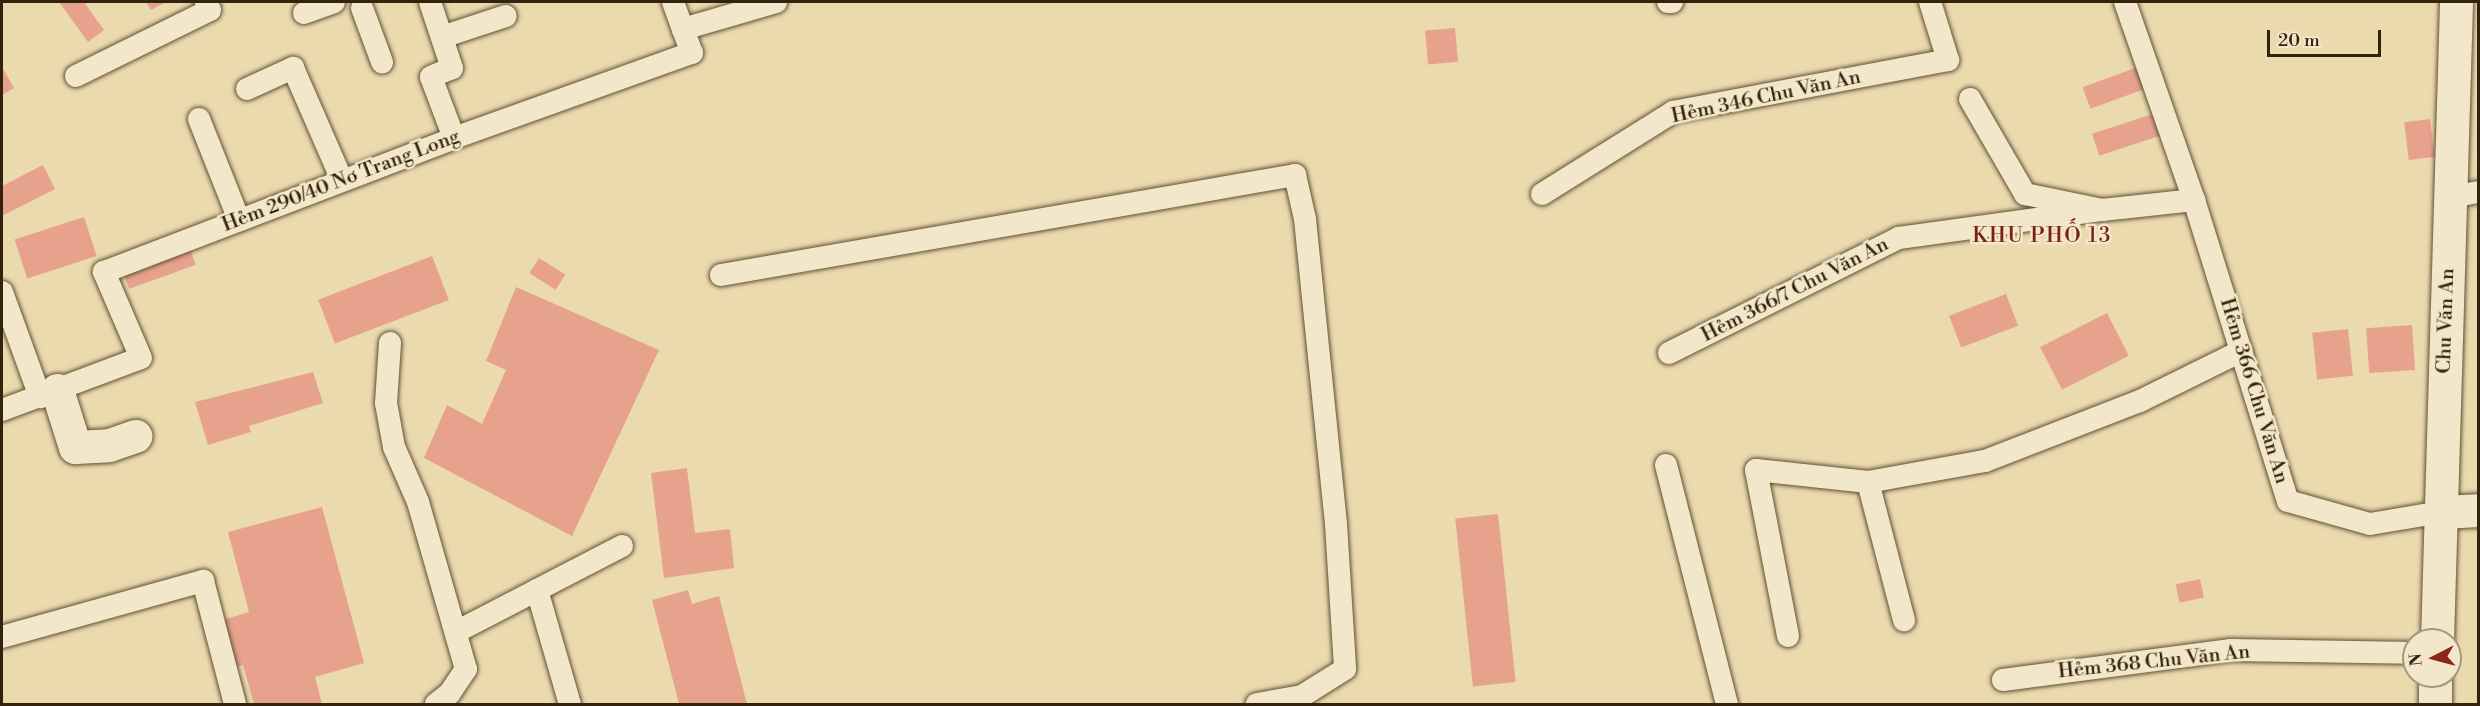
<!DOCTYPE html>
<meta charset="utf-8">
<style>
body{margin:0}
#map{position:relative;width:2480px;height:706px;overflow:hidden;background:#ebdaae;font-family:"Libre Bodoni",serif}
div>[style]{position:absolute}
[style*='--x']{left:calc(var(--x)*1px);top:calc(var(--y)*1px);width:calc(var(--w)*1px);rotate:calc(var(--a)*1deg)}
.building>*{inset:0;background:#e7a28e;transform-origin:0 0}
.roads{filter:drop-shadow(0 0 2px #615034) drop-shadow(0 0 2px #615034)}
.lane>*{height:22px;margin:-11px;padding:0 11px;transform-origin:11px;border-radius:11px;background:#f2e7ca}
.street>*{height:33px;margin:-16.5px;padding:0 16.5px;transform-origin:16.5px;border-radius:16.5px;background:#f2e7ca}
.secondary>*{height:33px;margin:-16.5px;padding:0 16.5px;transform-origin:16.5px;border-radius:16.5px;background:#f2e7ca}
span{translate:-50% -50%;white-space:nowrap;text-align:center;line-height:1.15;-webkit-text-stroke:5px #f2e7ca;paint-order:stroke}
.street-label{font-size:20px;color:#33220c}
.neighbourhood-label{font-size:21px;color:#7a1f14;letter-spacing:1.5px}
.frame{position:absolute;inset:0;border:3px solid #33220c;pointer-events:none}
.north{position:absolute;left:2402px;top:628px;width:60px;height:60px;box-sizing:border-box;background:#f2e7ca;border:2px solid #a6987e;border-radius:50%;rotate:264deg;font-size:16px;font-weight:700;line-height:24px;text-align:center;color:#33220c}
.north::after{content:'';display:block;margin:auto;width:21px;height:27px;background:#8f2418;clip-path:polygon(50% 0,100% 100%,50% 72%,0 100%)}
.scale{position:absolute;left:2267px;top:30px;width:114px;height:27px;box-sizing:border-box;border:3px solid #33220c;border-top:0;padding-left:8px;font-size:18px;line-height:21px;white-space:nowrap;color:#33220c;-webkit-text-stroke:4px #f2e7ca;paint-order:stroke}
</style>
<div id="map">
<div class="building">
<i style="clip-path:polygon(59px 2px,84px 2px,104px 30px,88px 42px)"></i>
<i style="clip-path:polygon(146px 2px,166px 2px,151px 10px)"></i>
<i style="left:1455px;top:28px;width:34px;height:30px;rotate:85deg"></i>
<i style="clip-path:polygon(2px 67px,14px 88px,2px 95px)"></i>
<i style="left:2138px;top:67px;width:23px;height:59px;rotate:70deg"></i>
<i style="left:2153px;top:114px;width:23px;height:64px;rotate:72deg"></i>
<i style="left:2430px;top:119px;width:38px;height:26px;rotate:83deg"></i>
<i style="clip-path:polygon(43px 165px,55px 189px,2px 216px,2px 186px)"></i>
<i style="left:84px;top:217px;width:41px;height:73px;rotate:72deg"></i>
<i style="left:189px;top:246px;width:20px;height:71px;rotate:70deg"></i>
<i style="left:432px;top:256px;width:47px;height:122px;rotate:69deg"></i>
<i style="left:539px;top:258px;width:31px;height:18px;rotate:32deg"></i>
<i style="clip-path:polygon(516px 287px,659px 350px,572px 536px,424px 458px,447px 405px,482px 424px,506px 370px,486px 361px)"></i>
<i style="left:2006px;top:294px;width:34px;height:61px;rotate:69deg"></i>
<i style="left:2107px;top:313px;width:48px;height:75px;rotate:63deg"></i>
<i style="left:2412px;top:325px;width:45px;height:46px;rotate:86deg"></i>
<i style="left:2348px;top:329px;width:47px;height:36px;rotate:84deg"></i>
<i style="clip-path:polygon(313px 372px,323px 403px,249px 426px,251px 432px,208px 445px,195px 402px)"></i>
<i style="clip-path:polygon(687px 468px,695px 533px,730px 529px,734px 568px,664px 578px,651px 473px)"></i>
<i style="clip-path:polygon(322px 507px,364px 663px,315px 677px,322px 704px,254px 704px,243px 665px,236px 667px,223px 620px,249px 612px,228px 532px)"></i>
<i style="left:1498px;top:514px;width:169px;height:43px;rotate:84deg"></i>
<i style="left:2200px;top:579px;width:19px;height:25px;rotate:78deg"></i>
<i style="clip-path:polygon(688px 590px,692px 604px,719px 596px,747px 704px,679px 704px,652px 600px)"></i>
</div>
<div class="roads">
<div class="lane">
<i style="--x:430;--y:2;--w:70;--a:71.6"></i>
<i style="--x:452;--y:68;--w:23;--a:157"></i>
<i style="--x:431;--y:77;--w:65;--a:69.3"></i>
<i style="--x:673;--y:2;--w:29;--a:70"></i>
<i style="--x:1668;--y:2;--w:4;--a:0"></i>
<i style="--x:2125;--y:2;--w:210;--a:70.8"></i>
<i style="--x:2194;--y:200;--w:315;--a:72.7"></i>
<i style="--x:2288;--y:501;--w:85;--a:15.7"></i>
<i style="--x:2370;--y:524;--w:73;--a:-9.5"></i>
<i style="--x:362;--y:8;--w:58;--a:69.7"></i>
<i style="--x:304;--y:13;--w:32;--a:-20"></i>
<i style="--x:442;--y:37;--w:67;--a:-18.2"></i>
<i style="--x:76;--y:76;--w:149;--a:-26.2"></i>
<i style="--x:210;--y:10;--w:9;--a:-117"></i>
<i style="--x:247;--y:89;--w:51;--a:-24.5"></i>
<i style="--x:293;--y:68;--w:122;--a:66.4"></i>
<i style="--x:1970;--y:99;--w:110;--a:59.9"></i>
<i style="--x:2025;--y:194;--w:79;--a:11.7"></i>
<i style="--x:2102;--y:210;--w:93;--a:-6.2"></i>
<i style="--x:199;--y:119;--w:109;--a:68.4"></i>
<i style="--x:1542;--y:194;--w:155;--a:-32"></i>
<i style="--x:1673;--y:112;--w:280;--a:-10.7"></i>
<i style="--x:1948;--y:60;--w:61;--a:-107.2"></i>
<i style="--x:2450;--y:197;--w:28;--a:-10"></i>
<i style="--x:721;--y:275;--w:583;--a:-9.88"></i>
<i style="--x:1295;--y:175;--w:45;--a:77.2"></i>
<i style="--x:1305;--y:219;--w:307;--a:84.2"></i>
<i style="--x:1336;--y:524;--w:145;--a:86.4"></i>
<i style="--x:1345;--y:669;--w:51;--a:147.9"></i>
<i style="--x:1302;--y:696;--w:46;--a:169.9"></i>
<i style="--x:2;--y:292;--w:112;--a:70.1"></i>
<i style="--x:390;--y:343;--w:60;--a:93.8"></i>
<i style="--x:386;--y:403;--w:45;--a:79.7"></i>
<i style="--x:394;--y:447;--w:60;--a:66.4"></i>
<i style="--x:418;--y:502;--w:174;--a:74"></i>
<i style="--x:466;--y:669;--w:29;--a:124"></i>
<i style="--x:450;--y:693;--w:18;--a:142"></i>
<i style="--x:1669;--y:353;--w:257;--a:-26.6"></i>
<i style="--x:1899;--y:238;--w:205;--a:-7.9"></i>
<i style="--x:2;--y:410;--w:148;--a:-20.5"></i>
<i style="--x:141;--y:358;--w:94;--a:-113.3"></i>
<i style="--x:104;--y:272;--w:375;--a:-20.9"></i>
<i style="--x:454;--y:138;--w:253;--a:-19.7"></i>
<i style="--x:692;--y:53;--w:26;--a:-111"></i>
<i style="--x:683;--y:29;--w:97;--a:-16.2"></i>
<i style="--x:1666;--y:465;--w:247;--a:75.7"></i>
<i style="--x:1868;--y:482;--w:119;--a:-10.2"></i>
<i style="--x:1985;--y:461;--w:166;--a:-21.2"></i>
<i style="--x:2140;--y:401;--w:113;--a:-26.3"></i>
<i style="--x:537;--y:590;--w:119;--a:73.9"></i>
<i style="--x:456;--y:632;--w:187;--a:-27.4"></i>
<i style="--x:1788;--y:636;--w:169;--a:-100.9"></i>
<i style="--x:1756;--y:470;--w:113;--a:6.1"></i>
<i style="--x:1868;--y:482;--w:143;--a:75.4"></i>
<i style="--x:2;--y:637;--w:209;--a:-15.6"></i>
<i style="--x:203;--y:581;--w:127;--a:75.4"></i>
<i style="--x:2003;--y:680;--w:230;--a:-7.5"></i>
<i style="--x:2231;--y:650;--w:183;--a:0.9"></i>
</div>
<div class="street">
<i style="--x:57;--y:390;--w:60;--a:72.5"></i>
<i style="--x:75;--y:447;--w:34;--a:-3"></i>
<i style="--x:109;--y:445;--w:28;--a:-19"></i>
<i style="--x:2442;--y:512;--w:36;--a:-3"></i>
</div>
<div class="secondary">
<i style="--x:2437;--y:640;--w:638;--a:-88.29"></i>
<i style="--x:2435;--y:704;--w:28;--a:-90"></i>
</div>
</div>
<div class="street-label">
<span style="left:1766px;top:97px;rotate:-12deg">Hẻm 346 Chu Văn An</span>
<span style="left:341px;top:181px;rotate:-21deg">Hẻm 290/40 Nơ Trang Long</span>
<span style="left:1795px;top:290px;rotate:-27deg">Hẻm 366/7 Chu Văn An</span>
<span style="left:2446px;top:321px;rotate:-88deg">Chu Văn An</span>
<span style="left:2254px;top:391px;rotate:73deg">Hẻm 366 Chu Văn An</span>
<span style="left:2154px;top:662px;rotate:-6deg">Hẻm 368 Chu Văn An</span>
</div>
<div class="neighbourhood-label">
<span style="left:2042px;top:236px">KHU PHỐ 13</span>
</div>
<div class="frame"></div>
<div class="north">N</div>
<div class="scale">20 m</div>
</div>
